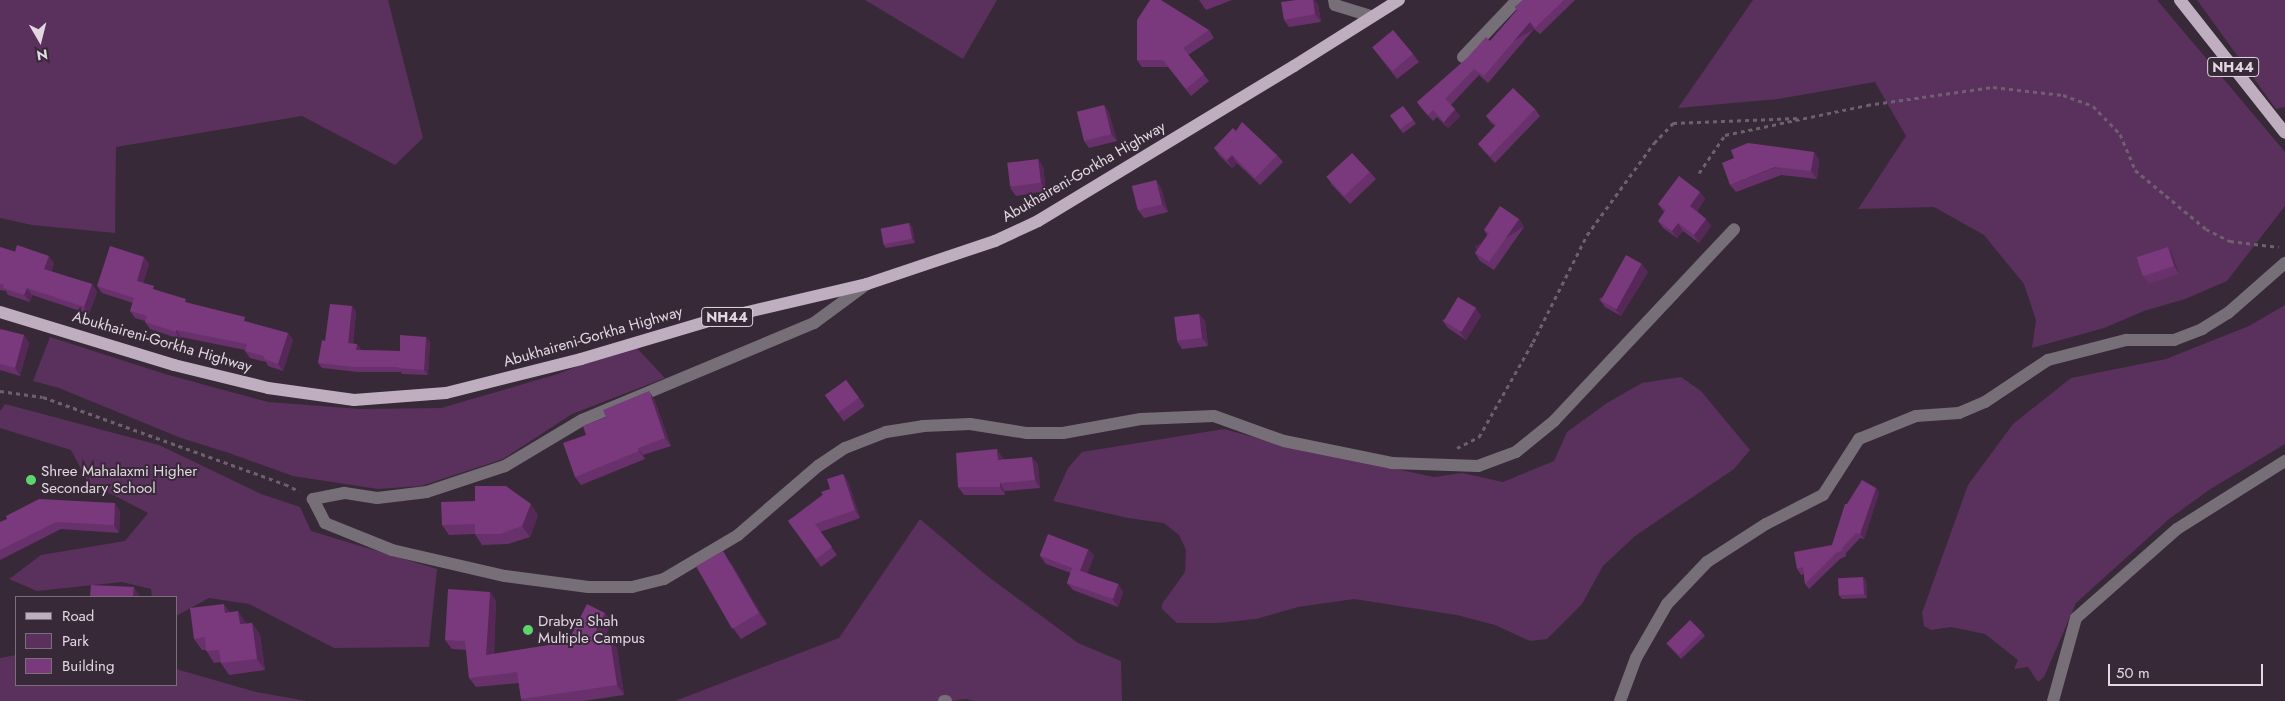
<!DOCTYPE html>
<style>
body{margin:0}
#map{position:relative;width:2285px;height:701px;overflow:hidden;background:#382938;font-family:Jost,sans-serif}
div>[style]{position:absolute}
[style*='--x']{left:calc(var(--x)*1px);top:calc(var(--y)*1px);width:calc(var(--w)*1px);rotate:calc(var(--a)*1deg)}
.green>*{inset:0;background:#5a305c}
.path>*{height:3px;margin-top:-1.5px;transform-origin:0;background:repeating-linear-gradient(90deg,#6e606e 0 4px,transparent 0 8px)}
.minor>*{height:12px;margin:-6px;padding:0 6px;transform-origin:6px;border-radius:6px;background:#776f77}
.major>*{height:12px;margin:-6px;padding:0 6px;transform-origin:6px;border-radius:6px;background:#beaebf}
.wall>*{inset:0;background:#68316b;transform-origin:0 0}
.shaded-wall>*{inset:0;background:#552857;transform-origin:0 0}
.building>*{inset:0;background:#79397c;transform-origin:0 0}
.dots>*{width:14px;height:14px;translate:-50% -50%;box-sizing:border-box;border:2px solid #382938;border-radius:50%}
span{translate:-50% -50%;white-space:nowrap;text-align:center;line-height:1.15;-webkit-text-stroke:4px #382938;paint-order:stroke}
.shield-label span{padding:1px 4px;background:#382938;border:1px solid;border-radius:4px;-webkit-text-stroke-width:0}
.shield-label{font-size:14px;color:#e1d8e1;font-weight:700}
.street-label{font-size:15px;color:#e1d8e1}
.poi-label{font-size:15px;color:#e1d8e1}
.left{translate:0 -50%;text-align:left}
.legend{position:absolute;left:15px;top:596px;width:162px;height:90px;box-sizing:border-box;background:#382938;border:1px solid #7c6f7c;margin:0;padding:6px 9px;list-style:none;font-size:15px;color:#e1d8e1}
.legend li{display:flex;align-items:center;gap:10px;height:25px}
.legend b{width:25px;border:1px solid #7c6f7c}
.north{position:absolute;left:15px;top:15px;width:50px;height:50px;-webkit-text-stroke:4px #382938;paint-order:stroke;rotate:172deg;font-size:14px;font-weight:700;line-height:20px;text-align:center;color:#e1d8e1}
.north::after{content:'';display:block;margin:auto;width:18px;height:22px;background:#e1d8e1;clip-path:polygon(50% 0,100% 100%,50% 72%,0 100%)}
.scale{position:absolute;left:2108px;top:664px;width:155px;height:22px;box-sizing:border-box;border:2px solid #e1d8e1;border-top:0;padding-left:6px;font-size:15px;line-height:18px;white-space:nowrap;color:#e1d8e1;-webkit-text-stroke:4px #382938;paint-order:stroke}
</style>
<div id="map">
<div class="green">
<i style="clip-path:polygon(0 0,388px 0,423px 138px,395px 165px,302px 116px,116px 147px,115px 233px,32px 225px,0 218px)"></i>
<i style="clip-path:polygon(865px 0,997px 0,963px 59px)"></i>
<i style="clip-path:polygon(1753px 0,2157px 0,2285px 152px,2285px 206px,2227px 281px,2185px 299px,2144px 311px,2104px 328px,2032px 348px,2036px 320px,2024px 284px,1984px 235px,1934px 207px,1858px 209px,1906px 136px,1875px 82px,1778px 99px,1678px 108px)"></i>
<i style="clip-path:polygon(2197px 0,2285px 0,2285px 107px,2276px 109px)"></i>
<i style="clip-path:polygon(2285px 305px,2285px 444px,2209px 490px,2169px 519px,2076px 603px,2044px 677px,2038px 682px,2028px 667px,2014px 669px,2018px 660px,1985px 634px,1951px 627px,1931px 630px,1924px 626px,1922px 613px,1968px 485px,2013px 424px,2071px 378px,2166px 359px,2249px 326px)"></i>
<i style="clip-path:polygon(50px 337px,165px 374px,268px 402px,360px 409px,441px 408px,558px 374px,633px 344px,665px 378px,572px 414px,503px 459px,421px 486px,378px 489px,293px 476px,229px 453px,181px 438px,59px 388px,33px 381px)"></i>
<i style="clip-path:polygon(1681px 377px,1701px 391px,1750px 450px,1734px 469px,1635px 536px,1603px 566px,1582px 604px,1547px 639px,1530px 641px,1495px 625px,1457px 615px,1354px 599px,1298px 607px,1256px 619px,1218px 623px,1177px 623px,1162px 609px,1162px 604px,1185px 572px,1186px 550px,1179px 535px,1164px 523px,1128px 518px,1053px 501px,1068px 468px,1082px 452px,1224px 429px,1282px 445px,1434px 477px,1462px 473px,1503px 482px,1554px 461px,1567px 432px,1607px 403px,1642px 383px)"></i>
<i style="clip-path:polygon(5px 404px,159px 445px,261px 494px,300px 507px,311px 531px,437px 569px,429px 647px,334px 648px,249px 604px,209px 598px,176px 616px,176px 597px,152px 597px,151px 589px,122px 582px,37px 591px,9px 579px,41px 555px,125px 541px,148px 513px,88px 482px,71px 450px,0 428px,0 411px)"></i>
<i style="clip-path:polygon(920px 519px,986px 575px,1078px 643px,1121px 661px,1122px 701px,974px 701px,966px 699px,952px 701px,675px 701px,839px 638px)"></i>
<i style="clip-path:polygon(16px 655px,16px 685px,176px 685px,176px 669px,256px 692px,307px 701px,0 701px,0 658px)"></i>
</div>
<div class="path">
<i style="--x:1699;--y:173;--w:46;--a:-55.6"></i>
<i style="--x:1725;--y:135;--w:145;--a:-11.9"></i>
<i style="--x:1867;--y:105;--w:127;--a:-8.1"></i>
<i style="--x:1993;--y:87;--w:70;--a:6.5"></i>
<i style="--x:2063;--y:95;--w:32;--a:20"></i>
<i style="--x:2093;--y:106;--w:39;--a:46"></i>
<i style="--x:2120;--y:134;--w:39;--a:67"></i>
<i style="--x:2135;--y:170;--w:92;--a:39.7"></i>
<i style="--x:2206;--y:229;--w:27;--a:27"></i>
<i style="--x:2230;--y:241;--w:49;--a:7"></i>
<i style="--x:0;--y:391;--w:43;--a:7.9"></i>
<i style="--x:43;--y:397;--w:257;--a:19.8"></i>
<i style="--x:285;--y:484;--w:16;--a:27"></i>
<i style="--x:1457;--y:448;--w:25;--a:-27"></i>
<i style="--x:1479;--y:437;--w:109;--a:-60.4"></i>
<i style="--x:1533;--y:342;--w:120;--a:-63.2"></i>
<i style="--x:1587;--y:235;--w:114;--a:-53.9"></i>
<i style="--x:1654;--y:143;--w:28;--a:-46"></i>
<i style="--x:1673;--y:123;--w:126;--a:-2.3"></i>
</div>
<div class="minor">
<i style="--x:1334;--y:0;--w:5;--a:79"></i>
<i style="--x:1335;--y:5;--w:39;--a:17"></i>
<i style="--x:1463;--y:57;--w:79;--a:-46.5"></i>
<i style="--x:867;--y:284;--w:66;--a:143.7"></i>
<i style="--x:814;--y:323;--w:251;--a:157.3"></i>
<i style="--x:582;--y:420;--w:90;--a:149.1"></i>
<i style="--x:505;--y:466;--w:82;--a:161.6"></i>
<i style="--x:427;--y:492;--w:50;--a:173.2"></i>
<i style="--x:377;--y:498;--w:33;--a:-171"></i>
<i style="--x:344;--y:493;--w:32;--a:169"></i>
<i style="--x:313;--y:499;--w:27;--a:63"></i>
<i style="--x:325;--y:523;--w:72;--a:21.9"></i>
<i style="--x:392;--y:550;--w:116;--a:13"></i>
<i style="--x:505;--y:576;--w:84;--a:7.5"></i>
<i style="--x:588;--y:587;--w:44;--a:0"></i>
<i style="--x:632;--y:587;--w:33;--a:-14"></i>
<i style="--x:664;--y:579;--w:86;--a:-30.7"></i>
<i style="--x:738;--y:535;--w:106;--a:-40.8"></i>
<i style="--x:818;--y:466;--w:32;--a:-34"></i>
<i style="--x:845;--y:448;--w:44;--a:-21.3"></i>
<i style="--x:886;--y:432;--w:37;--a:-9"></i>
<i style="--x:923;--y:426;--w:47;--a:-2.4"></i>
<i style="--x:970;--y:424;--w:58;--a:9"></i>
<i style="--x:1027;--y:433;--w:36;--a:0"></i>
<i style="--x:1063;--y:433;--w:79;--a:-10.2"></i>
<i style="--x:1141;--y:419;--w:73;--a:-2.4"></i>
<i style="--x:1214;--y:416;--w:74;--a:19.7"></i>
<i style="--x:1284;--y:441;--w:110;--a:11.5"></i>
<i style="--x:1392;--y:463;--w:86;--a:2"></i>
<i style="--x:1478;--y:466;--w:40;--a:-20.2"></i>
<i style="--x:1516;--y:452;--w:49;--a:-39.2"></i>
<i style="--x:1554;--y:421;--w:263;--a:-46.8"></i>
<i style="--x:944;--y:701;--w:2;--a:0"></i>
<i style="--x:1620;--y:701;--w:46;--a:-69.6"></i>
<i style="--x:1636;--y:658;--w:62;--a:-60.1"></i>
<i style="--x:1667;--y:604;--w:58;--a:-46.4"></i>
<i style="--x:1707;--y:562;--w:70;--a:-32.8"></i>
<i style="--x:1766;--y:524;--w:64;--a:-27"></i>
<i style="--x:1823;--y:495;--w:67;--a:-57.3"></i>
<i style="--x:1859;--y:439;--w:61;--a:-22"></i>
<i style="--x:1916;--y:416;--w:43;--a:-4"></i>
<i style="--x:1959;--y:413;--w:28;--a:-23"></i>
<i style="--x:1985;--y:402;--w:76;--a:-33.7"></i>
<i style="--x:2048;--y:360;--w:81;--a:-14.4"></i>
<i style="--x:2126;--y:340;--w:48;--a:0"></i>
<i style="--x:2174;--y:340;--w:30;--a:-21"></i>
<i style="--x:2202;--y:329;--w:31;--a:-32"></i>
<i style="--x:2228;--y:313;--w:76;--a:-41.3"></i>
<i style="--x:2053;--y:701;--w:86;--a:-74.5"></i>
<i style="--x:2076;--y:618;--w:135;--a:-41.4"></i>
<i style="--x:2177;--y:529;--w:128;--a:-32.2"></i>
</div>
<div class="major">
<i style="--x:2180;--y:0;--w:169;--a:51.7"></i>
<i style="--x:0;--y:312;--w:182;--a:16.9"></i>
<i style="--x:174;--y:365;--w:97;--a:13.7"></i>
<i style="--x:268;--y:388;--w:87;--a:7.9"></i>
<i style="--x:354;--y:400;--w:92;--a:-4.4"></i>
<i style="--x:446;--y:393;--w:139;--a:-14.1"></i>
<i style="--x:581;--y:359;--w:129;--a:-16.6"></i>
<i style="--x:705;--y:322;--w:166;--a:-13.2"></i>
<i style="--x:867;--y:284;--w:135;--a:-18.6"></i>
<i style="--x:995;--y:241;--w:47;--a:-24.9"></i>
<i style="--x:1038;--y:221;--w:299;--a:-31.2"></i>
<i style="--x:1294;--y:66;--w:124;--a:-32.2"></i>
</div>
<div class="wall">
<i style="clip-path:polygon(1199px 0,1232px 0,1206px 10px)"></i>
<i style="clip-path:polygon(1296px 0,1314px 0,1318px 5px,1321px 22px,1289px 27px,1284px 20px)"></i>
<i style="clip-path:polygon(1523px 0,1575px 0,1540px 34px,1534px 29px,1488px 83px,1479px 75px,1451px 105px,1460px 116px,1448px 128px,1437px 117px,1433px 121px,1421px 108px,1417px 102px,1490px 41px,1517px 10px,1515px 7px)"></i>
<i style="clip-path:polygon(1209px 30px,1214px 38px,1188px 55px,1209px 81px,1191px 96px,1168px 67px,1142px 67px,1137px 60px)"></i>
<i style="clip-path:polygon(1372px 47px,1413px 54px,1419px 62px,1397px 79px)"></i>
<i style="clip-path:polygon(1104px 105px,1109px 113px,1117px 141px,1089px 148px,1084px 141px)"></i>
<i style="left:1403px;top:106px;width:22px;height:16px;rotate:54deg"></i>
<i style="clip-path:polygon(1535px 109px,1540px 116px,1495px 163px,1483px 150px,1478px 144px,1495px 126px,1491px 123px,1486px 116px)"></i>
<i style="clip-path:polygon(1236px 131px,1277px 155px,1283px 162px,1260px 185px,1237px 163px,1232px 168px,1219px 155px,1214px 148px)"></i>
<i style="clip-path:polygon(1814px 152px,1819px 160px,1817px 179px,1781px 175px,1736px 192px,1730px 185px)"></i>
<i style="clip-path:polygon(1038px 159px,1043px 167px,1046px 191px,1016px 196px,1010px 188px)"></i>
<i style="clip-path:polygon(1370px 172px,1376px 179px,1350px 204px,1332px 185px,1327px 177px)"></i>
<i style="clip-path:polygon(1156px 180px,1161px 188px,1168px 212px,1144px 218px,1138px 210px)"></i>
<i style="clip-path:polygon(1700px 192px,1705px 199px,1697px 211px,1706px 219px,1711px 226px,1699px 243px,1683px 231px,1677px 238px,1663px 228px,1658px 221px,1664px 212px,1658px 204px)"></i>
<i style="clip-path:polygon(1519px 219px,1524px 227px,1494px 270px,1480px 261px,1475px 253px,1487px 235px,1484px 230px)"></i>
<i style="clip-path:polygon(909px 223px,912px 227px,915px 243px,886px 248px,883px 244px)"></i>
<i style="clip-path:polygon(0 247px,54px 263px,51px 272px,92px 284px,97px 292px,89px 314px,32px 295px,30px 302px,8px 295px,6px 291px,0 290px)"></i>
<i style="clip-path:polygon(2173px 255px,2179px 274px,2149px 284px,2143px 276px)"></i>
<i style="clip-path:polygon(144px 257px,149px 264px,143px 283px,157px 291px,188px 303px,248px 322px,288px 333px,293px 340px,283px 371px,268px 366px,266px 362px,250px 358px,245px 351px,245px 350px,181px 337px,180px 339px,150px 329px,145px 322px,145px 321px,135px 318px,130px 311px,133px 303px,102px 293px,97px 286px)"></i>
<i style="clip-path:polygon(1648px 272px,1621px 316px,1605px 307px,1599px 299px)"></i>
<i style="clip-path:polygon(352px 306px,356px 312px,353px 344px,357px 344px,361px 350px,400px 351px,426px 337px,430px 342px,428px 375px,402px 374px,401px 372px,358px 372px,322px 368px,318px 363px,325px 341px)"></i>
<i style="clip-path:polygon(1476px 308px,1481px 316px,1466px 340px,1448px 328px,1442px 320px)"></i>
<i style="clip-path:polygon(1199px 314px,1205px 321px,1208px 346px,1182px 349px,1177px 341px)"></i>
<i style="clip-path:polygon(0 329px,24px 335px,29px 343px,20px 376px,0 370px)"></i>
<i style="left:846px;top:380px;width:32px;height:26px;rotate:54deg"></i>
<i style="clip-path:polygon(654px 399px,671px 446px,643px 455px,645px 459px,581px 485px,575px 477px,586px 435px)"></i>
<i style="clip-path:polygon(1002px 457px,1003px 459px,1038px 464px,1040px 488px,1005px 491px,1005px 495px,964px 495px,958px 487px)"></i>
<i style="clip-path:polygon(843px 474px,848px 482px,860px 518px,820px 532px,837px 555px,821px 567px,788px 521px,830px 489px)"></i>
<i style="clip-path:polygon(1876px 488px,1879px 493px,1864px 539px,1860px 538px,1846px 553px,1846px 556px,1840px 559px,1809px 589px,1805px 584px,1804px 574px,1801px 575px,1797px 569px,1832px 545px,1847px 504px)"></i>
<i style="clip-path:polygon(120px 511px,119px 533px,61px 529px,0 560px,0 522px)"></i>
<i style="clip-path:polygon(538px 515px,530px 537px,508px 544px,482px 545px,475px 534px,449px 535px,442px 525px)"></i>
<i style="clip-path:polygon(1088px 549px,1094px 556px,1087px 574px,1118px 584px,1123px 592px,1118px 607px,1073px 590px,1067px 583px,1071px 573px,1046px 564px,1040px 556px)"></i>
<i style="clip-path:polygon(731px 563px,767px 624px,741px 639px,733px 628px)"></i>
<i style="clip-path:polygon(1863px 577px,1866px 581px,1867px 598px,1842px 599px,1839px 595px)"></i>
<i style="clip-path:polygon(490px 592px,496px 601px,494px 654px,568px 642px,612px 622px,603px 640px,617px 648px,624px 695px,583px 701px,522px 701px,521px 699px,519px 683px,476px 687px,469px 678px,466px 650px,452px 649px,445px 640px)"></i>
<i style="clip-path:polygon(230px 612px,246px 623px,246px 624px,252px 623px,260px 635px,265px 670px,229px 675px,221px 663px,221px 662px,214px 663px,206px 650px,202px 650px,194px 639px)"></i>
<i style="clip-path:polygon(1702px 632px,1705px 636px,1681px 659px,1666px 643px)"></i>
</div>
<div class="shaded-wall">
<i style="clip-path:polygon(1313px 0,1314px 0,1318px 5px,1321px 22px,1315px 14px)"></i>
<i style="left:1530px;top:22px;width:8px;height:71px;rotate:60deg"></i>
<i style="clip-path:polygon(1104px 105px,1109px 113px,1117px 141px,1111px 134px)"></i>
<i style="clip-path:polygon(1455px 109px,1460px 116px,1448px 128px,1444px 122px)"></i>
<i style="clip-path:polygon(1814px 152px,1819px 160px,1817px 179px,1811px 171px)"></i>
<i style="clip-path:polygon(1232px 155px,1237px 163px,1232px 168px,1227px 160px)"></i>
<i style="clip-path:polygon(1038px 159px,1043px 167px,1046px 191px,1041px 183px)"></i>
<i style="clip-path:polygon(1156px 180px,1161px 188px,1168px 212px,1162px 204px)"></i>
<i style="clip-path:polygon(1700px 192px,1705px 199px,1695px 213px,1690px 206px)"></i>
<i style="left:1519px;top:219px;width:9px;height:52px;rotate:58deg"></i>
<i style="clip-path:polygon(1706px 219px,1711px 226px,1699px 243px,1694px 235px)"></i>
<i style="clip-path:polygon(909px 223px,912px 227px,915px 243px,912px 239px)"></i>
<i style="clip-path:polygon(1678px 223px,1683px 231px,1677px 238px,1672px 231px)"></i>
<i style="clip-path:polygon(2168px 247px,2173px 255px,2179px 274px,2174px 266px)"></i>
<i style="clip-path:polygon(49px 256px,54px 263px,49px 277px,44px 269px)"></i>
<i style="clip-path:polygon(144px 257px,149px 264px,142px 288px,137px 281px)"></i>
<i style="clip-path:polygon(1642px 264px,1648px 272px,1621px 316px,1615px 309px)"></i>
<i style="clip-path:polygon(92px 284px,97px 292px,89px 314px,84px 307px)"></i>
<i style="clip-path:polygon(27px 288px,32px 295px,30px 302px,24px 295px)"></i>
<i style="clip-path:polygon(352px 306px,356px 312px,352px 349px,348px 343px)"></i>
<i style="clip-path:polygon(1476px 308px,1481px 316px,1466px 340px,1460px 332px)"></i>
<i style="clip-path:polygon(1199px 314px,1205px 321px,1208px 346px,1202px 338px)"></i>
<i style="clip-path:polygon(176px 330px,181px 337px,180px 339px,176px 332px)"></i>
<i style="clip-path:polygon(288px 333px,293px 340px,283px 371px,278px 364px)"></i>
<i style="clip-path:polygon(24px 335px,29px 343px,20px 376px,15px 368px)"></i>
<i style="clip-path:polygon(426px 337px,430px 342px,428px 375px,424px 370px)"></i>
<i style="clip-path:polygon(357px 344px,361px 350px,356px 350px)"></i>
<i style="clip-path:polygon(649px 391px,654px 399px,671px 446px,665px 438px)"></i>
<i style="clip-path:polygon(638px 448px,643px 455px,645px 459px,639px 451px)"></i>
<i style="clip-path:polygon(997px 449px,1002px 457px,1003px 468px,998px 460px)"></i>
<i style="clip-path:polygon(1032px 457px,1038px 464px,1040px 488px,1035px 480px)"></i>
<i style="clip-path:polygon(843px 474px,848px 482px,860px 518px,855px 510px)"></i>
<i style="clip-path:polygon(1000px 483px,1005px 491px,1005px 495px,1000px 487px)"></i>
<i style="clip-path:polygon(1876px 488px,1879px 493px,1864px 539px,1860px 534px)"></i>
<i style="clip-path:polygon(115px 503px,120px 511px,119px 533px,114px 525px)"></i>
<i style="clip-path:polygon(531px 504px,538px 515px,530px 537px,522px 526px)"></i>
<i style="clip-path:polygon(1088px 549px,1094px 556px,1085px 579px,1080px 571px)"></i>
<i style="clip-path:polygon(723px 551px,731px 563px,767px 624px,759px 613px)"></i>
<i style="clip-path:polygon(1863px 577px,1866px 581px,1867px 598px,1864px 594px)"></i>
<i style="clip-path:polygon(1118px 584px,1123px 592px,1118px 607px,1112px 599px)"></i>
<i style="clip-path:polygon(134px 587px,139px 595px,139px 597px,133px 597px)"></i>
<i style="clip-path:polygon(490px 592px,496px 601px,493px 665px,486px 655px)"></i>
<i style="clip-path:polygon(224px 604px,232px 615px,225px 613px)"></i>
<i style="clip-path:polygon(238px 611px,246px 623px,248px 636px,240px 624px)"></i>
<i style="clip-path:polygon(605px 613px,612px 622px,598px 651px,591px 641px)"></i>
<i style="clip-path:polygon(252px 623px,260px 635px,265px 670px,257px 659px)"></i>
<i style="clip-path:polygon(610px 639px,617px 648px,624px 695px,617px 685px)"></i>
</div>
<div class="building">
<i style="clip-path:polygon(1150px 0,1161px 0,1209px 30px,1183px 48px,1204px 74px,1186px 89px,1163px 60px,1137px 60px,1137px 20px)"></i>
<i style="clip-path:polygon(1296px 0,1313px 0,1315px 14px,1284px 20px,1281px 2px)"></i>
<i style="clip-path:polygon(1523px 0,1564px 0,1535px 28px,1530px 22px,1484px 76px,1474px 69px,1445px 99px,1455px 109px,1444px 122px,1433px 110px,1428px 115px,1417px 102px,1467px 58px,1486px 37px,1490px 41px,1517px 10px,1515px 7px)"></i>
<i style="left:1393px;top:30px;width:31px;height:27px;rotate:50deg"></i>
<i style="clip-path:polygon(1513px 88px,1535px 109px,1490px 156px,1478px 144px,1496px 125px,1486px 116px)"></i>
<i style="left:1104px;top:105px;width:30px;height:28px;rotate:76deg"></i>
<i style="left:1403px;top:106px;width:17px;height:16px;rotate:54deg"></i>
<i style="clip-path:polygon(1242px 122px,1277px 155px,1255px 178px,1232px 155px,1227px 160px,1214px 148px,1233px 128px,1236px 131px)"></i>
<i style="clip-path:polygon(1748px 143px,1814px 152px,1811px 171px,1775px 167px,1730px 185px,1722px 163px,1734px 158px,1731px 150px)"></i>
<i style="left:1352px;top:153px;width:26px;height:35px;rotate:47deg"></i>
<i style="left:1038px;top:159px;width:24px;height:31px;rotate:83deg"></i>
<i style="clip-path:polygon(1679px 176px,1700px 192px,1690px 206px,1706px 219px,1694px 235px,1678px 223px,1672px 231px,1658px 221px,1666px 210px,1658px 204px)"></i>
<i style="left:1156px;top:180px;width:25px;height:25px;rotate:76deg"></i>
<i style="clip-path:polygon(1500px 206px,1519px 219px,1489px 262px,1475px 253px,1489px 233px,1484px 230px)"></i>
<i style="left:909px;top:223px;width:16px;height:29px;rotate:79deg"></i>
<i style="clip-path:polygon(17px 245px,49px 256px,44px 269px,92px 284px,84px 307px,27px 288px,24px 295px,3px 288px,4px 285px,0 284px,0 247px,15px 252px)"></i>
<i style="clip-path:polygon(110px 246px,144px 257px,137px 281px,154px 286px,153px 289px,186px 299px,185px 302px,245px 317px,244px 321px,288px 333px,278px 364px,264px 359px,264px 356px,245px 351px,247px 344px,176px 330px,176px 332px,145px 322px,147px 316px,130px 311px,134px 298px,97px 286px)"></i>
<i style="left:2168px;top:247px;width:20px;height:33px;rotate:72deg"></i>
<i style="left:1626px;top:255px;width:18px;height:52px;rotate:29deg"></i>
<i style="left:1458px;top:297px;width:21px;height:28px;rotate:31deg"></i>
<i style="clip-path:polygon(330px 304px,352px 306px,348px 343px,357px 344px,356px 350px,400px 351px,400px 335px,426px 337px,424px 370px,399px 368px,399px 367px,354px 367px,318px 363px,322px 340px,325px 341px)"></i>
<i style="left:1199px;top:314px;width:24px;height:25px;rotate:83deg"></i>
<i style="clip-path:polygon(0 329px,24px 335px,15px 368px,0 364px)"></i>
<i style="left:846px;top:380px;width:22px;height:26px;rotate:54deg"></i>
<i style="clip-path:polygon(649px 391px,665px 438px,638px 448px,639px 451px,575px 477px,563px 443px,586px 435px,583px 426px,606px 417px,603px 410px)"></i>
<i style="clip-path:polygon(997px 449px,998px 460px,1032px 457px,1035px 480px,1000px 483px,1000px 487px,958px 487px,956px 453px)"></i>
<i style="clip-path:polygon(843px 474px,855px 510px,815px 524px,832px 547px,816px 559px,788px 521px,823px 495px,821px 492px,830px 489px,827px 479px)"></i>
<i style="clip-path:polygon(1862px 480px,1876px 488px,1860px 534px,1856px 533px,1842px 548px,1843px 550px,1836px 553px,1805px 584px,1803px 567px,1797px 569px,1794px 552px,1832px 545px,1845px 504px,1847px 504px)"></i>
<i style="clip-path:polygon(475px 486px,506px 486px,531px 504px,522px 526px,500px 534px,475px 534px,475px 524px,442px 525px,441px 502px,475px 501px)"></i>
<i style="clip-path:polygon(39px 499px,115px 503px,114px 525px,56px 522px,0 550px,0 522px,7px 519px,6px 516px)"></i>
<i style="left:1048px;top:534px;width:43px;height:23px;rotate:21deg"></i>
<i style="left:723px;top:551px;width:72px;height:31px;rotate:60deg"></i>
<i style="left:1072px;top:568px;width:49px;height:16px;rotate:19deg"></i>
<i style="left:1863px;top:577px;width:17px;height:25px;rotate:87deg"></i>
<i style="clip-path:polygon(91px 585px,134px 587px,133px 597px,90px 597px)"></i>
<i style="clip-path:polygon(448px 589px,490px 592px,486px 655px,568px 642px,587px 604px,605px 613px,591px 641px,610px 639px,617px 685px,521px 699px,517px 672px,469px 678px,465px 641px,445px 640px)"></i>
<i style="clip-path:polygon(224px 604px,225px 613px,238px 611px,240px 624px,252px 623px,257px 659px,221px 663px,219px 650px,206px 651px,205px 637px,194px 639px,190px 608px)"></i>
<i style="left:1690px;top:620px;width:17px;height:33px;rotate:45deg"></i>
</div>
<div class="dots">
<i style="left:31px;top:480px;background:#5ed56c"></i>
<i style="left:528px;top:630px;background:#5ed56c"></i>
</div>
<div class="shield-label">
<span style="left:2233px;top:67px">NH44</span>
<span style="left:727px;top:317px">NH44</span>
</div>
<div class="street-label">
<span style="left:1084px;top:172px;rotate:-30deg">Abukhaireni-Gorkha Highway</span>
<span style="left:593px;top:337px;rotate:-16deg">Abukhaireni-Gorkha Highway</span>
<span style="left:162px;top:342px;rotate:16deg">Abukhaireni-Gorkha Highway</span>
</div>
<div class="poi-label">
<span class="left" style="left:41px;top:480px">Shree Mahalaxmi Higher<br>Secondary School</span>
<span class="left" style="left:538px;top:630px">Drabya Shah<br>Multiple Campus</span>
</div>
<ul class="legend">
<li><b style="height:6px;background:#beaebf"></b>Road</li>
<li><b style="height:14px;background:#5a305c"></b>Park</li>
<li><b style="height:14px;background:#79397c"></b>Building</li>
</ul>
<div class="north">N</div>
<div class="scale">50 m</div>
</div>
